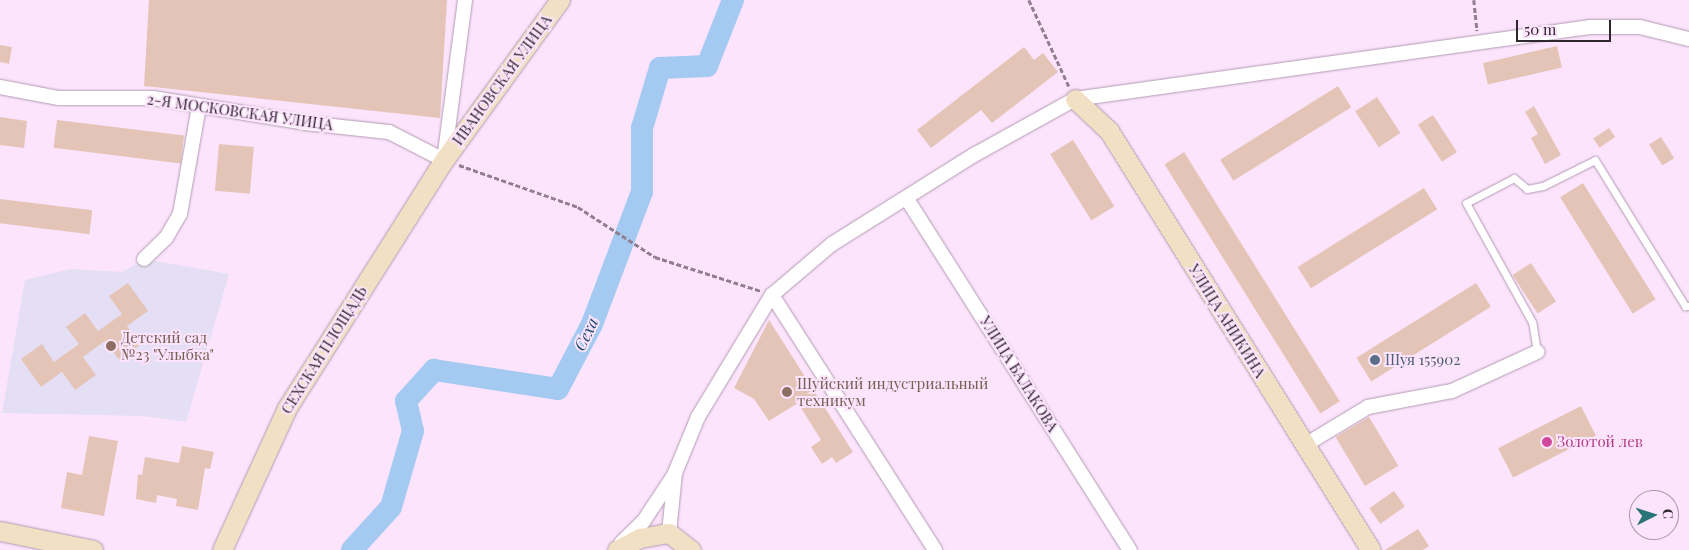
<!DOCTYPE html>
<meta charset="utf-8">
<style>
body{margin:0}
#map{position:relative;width:1689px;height:550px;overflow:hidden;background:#fce4fc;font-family:"Playfair Display",serif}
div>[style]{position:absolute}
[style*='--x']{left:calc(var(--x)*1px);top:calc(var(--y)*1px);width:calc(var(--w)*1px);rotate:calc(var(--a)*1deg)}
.education>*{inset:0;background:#e4dff5}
.river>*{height:22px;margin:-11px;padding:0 11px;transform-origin:11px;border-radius:11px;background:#a4caf1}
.building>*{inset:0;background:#e5c4b8;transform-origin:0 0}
.path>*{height:2.5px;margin-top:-1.25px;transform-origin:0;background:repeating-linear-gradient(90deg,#8f7f8f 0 5px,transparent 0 7.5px)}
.roads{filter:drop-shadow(0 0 1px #b19bb1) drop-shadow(0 0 1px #b19bb1)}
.lane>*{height:7px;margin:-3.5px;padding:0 3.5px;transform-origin:3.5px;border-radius:3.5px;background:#fff}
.street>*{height:14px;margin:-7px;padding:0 7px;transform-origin:7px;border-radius:7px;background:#fff}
.secondary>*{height:19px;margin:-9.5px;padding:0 9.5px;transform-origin:9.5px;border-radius:9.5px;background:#f2e0c5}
.dots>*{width:14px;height:14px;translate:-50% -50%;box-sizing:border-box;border:2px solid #fce4fc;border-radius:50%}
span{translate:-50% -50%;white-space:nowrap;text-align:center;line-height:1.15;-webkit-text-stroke:4px #fce4fc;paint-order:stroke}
.street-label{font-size:15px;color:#2f262f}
.education-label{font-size:15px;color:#785e54}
.left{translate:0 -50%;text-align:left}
.service-label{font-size:15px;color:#4e5e75}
.hotel-label{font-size:15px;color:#b23c85}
.water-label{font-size:16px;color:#17446e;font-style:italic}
.north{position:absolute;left:1629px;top:490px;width:50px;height:50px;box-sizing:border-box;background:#fce4fc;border:1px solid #aa98aa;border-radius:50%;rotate:85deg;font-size:14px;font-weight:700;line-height:20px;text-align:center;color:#2f262f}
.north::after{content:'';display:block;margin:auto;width:18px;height:22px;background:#297476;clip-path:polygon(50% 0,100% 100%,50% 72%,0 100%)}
.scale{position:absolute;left:1516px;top:20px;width:95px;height:22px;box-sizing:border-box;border:2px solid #2f262f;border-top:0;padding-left:6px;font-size:15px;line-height:18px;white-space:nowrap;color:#2f262f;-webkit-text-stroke:4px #fce4fc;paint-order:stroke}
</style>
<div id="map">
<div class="education">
<i style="clip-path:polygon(144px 259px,229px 274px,186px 422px,143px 416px,2px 413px,25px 280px,71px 269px,123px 272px)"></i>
</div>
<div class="river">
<i style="--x:352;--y:550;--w:58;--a:-47.8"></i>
<i style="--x:391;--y:507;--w:79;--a:-73.9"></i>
<i style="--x:413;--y:431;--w:31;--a:-103"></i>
<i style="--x:406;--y:401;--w:42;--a:-47.9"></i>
<i style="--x:434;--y:370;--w:125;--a:8.7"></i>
<i style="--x:558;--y:389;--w:73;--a:-62.4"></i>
<i style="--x:592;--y:324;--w:141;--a:-69.3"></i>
<i style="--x:642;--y:192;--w:64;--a:-90"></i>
<i style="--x:642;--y:128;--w:63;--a:-73.3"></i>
<i style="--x:660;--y:68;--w:47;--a:-2.4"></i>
<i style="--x:707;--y:66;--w:71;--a:-68.5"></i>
</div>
<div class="building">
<i style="clip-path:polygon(149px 0,447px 0,440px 118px,144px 86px)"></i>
<i style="clip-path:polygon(0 45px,12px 47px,9px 64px,0 62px)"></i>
<i style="left:1557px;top:46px;width:22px;height:76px;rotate:77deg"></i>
<i style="clip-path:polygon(1024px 47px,1034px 60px,1043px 53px,1058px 72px,992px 123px,981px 110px,931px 148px,917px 130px)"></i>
<i style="left:1338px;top:86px;width:25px;height:139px;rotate:58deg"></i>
<i style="left:1377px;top:97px;width:43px;height:26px;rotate:57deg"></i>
<i style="clip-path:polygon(1534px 106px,1561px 155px,1545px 164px,1531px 138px,1538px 134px,1525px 112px)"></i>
<i style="left:1433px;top:115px;width:44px;height:18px;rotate:57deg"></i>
<i style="clip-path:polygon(0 117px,27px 121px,24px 148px,0 145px)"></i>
<i style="left:57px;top:120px;width:128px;height:28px;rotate:7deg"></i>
<i style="left:1609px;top:128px;width:11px;height:19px;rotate:56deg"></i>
<i style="left:1661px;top:137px;width:25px;height:14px;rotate:58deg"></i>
<i style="left:1073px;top:140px;width:78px;height:27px;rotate:58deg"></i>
<i style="left:219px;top:144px;width:35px;height:47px;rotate:5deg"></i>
<i style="left:1184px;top:152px;width:294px;height:23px;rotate:58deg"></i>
<i style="left:1583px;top:183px;width:137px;height:27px;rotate:58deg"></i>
<i style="left:1424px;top:188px;width:25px;height:149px;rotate:58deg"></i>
<i style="left:0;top:199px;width:93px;height:24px;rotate:7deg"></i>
<i style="left:1531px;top:263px;width:46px;height:22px;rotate:57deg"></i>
<i style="clip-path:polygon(128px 283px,148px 311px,127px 326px,140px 345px,119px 360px,105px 341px,83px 357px,96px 375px,75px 390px,62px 372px,41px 387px,21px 359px,42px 344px,54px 362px,79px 344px,66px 327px,85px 313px,98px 331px,122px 314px,109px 296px)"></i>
<i style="left:1476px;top:283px;width:28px;height:141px;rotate:58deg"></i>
<i style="clip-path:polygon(769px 320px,853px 452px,836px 463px,832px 457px,822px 464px,811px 447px,821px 440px,798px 403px,769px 421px,754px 399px,734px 388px)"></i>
<i style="left:1581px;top:406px;width:33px;height:93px;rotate:63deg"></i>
<i style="left:1369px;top:417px;width:57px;height:39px;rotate:59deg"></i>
<i style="clip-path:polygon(89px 436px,118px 441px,104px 516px,61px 508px,67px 472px,82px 475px)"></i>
<i style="clip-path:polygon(182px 446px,214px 452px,210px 469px,205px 468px,198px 510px,176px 506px,177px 499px,157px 495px,156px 503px,136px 499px,138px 474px,142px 475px,145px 457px,179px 463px)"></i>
<i style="left:1394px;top:491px;width:19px;height:30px;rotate:55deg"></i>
<i style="clip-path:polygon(1418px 529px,1429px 546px,1423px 550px,1385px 550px)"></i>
</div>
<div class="path">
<i style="--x:1029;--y:0;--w:95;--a:65.1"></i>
<i style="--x:1474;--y:0;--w:31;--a:84"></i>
<i style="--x:459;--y:165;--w:126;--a:19.4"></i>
<i style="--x:578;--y:207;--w:92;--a:33"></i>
<i style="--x:655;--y:257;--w:111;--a:17.8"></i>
</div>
<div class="roads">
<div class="lane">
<i style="--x:1537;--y:352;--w:30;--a:-99"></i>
<i style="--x:1532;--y:322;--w:136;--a:-119"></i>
<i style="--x:1466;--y:203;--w:54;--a:-27.5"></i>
<i style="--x:1514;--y:178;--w:17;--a:40"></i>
<i style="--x:1527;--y:189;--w:16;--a:-11"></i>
<i style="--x:1543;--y:186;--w:58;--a:-26.6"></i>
<i style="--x:1595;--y:160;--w:172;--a:58.3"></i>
<i style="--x:1685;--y:306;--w:4;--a:0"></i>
</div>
<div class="street">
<i style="--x:0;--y:87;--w:60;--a:10.6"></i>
<i style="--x:59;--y:98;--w:94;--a:0"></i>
<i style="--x:153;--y:98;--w:154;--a:9.3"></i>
<i style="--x:305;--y:123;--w:84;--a:6.1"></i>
<i style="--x:389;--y:132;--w:62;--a:27"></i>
<i style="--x:444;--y:160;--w:161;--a:-82.5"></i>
<i style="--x:907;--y:199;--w:416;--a:57.6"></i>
<i style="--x:144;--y:259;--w:30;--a:-44"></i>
<i style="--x:166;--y:238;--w:28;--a:-60"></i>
<i style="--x:180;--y:214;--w:110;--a:-80"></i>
<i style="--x:772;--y:295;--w:303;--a:57.4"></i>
<i style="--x:1305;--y:445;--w:74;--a:-31.1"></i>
<i style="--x:1368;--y:407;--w:86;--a:-10.8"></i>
<i style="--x:1452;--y:391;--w:94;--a:-24.6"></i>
<i style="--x:669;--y:533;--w:60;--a:-84.3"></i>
<i style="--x:675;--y:473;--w:61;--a:-67.7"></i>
<i style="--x:698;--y:417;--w:143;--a:-58.8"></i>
<i style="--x:772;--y:295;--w:79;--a:-40.4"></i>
<i style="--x:832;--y:244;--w:168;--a:-32.1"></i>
<i style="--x:974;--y:155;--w:115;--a:-29"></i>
<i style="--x:1075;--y:99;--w:520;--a:-7.96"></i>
<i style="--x:1590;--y:27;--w:50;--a:0"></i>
<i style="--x:1640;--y:27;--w:50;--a:13.8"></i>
<i style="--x:621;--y:543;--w:30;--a:-44"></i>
<i style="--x:643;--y:522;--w:56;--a:-56.6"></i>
</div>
<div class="secondary">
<i style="--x:1075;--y:99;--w:47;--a:43.3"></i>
<i style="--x:1109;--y:131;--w:494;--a:58"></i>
<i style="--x:0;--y:531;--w:95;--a:11.5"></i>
<i style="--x:222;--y:550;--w:156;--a:-65.4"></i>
<i style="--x:287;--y:408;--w:294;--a:-57.7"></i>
<i style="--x:444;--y:160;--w:198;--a:-54.1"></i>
<i style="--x:617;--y:550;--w:26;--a:-28"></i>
<i style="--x:640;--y:538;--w:29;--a:-10"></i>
<i style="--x:669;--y:533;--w:28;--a:38"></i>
</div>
</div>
<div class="dots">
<i style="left:111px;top:346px;background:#8d6e63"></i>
<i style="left:1375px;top:360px;background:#5c6f8a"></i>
<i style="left:787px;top:392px;background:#8d6e63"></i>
<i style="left:1547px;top:442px;background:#d1479c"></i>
</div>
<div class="street-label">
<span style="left:502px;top:80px;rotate:-54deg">ИВАНОВСКАЯ УЛИЦА</span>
<span style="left:240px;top:112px;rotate:8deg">2-Я МОСКОВСКАЯ УЛИЦА</span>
<span style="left:1227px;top:321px;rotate:58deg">УЛИЦА АНИКИНА</span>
<span style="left:324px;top:350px;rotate:-58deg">СЕХСКАЯ ПЛОЩАДЬ</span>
<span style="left:1019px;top:374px;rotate:58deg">УЛИЦА БАЛАКОВА</span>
</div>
<div class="education-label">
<span class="left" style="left:121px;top:346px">Детский сад<br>№23 "Улыбка"</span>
<span class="left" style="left:797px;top:392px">Шуйский индустриальный<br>техникум</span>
</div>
<div class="service-label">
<span class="left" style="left:1385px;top:360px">Шуя 155902</span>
</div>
<div class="hotel-label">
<span class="left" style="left:1557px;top:442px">Золотой лев</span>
</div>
<div class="water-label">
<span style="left:586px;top:334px;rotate:-64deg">Сеха</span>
</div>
<div class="north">С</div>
<div class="scale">50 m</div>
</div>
